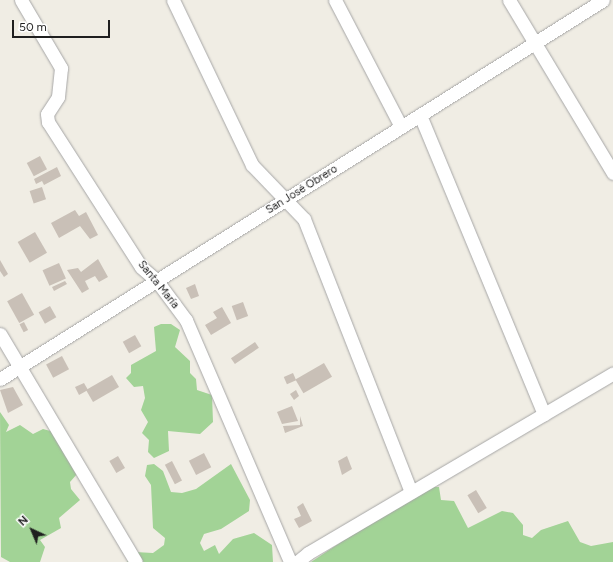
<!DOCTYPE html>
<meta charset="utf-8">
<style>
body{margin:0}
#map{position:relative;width:613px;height:562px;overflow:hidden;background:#f0ede4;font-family:Figtree,sans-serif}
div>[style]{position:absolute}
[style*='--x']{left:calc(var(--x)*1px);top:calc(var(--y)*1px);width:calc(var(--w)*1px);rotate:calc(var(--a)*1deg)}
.forest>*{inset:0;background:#a2d396}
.building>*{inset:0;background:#c9c0b7;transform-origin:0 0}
.roads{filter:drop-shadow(0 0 1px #a6a6a6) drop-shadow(0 0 1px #a6a6a6)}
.minor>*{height:13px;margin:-6.5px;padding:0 6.5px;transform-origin:6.5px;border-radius:6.5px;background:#fff}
span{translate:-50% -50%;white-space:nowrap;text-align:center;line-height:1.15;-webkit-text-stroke:3px #fff;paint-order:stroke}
.street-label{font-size:11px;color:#1f1f1f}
.north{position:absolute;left:12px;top:510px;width:40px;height:40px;-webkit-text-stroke:3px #fff;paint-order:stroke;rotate:316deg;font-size:11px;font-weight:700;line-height:16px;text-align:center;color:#1f1f1f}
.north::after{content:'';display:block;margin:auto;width:14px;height:18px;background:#1f1f1f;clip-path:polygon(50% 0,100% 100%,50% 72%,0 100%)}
.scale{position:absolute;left:12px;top:20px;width:98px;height:18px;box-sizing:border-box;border:2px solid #1f1f1f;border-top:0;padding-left:5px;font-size:12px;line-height:14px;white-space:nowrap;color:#1f1f1f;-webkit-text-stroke:3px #fff;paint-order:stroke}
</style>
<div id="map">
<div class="forest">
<i style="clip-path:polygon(161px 324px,171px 324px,180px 330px,175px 347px,190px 361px,190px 373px,196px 379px,197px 390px,212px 395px,213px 422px,200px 434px,168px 431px,169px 451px,154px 458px,148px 452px,149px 440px,142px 433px,148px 422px,141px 410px,145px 398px,143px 386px,134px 387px,126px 378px,131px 373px,131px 365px,156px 351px,154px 327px)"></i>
<i style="clip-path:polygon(0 412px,9px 425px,6px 432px,20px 425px,33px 434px,43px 429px,69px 436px,68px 457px,77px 474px,70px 482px,71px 489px,80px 500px,59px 518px,61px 528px,40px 540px,45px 547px,40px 562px,10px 562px,1px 557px)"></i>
<i style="clip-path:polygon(154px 464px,163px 471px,171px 492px,182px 493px,196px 489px,231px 464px,250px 500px,249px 511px,221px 529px,204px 534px,200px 543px,204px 551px,215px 545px,219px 554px,233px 539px,254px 533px,272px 545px,273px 562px,127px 562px,135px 552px,153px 553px,164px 545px,165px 538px,153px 528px,151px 485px,145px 476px,147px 465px)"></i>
<i style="clip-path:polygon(434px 487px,439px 487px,441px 500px,454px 501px,468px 528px,502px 511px,513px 513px,523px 525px,523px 535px,532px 538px,541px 530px,568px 521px,580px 542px,591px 546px,613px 542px,613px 562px,311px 562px,409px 497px)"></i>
</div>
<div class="building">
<i style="left:40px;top:156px;width:15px;height:15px;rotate:62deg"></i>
<i style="clip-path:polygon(57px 167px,61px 176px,44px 185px,42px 181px,36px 184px,34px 179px)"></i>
<i style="left:42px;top:187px;width:13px;height:13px;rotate:72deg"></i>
<i style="clip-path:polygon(75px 210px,79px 216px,86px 212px,98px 235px,90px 239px,80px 226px,59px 238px,51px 223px)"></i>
<i style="left:35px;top:232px;width:24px;height:20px;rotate:60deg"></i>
<i style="clip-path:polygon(98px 259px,108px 277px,99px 282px,95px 276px,85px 281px,89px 289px,82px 293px,67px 270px,78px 268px,81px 272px)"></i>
<i style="clip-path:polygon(0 260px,8px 274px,4px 277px,0 271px)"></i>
<i style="left:59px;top:263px;width:17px;height:18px;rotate:66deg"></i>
<i style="clip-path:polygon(65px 281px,67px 284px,54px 291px,52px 287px)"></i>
<i style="clip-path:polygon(195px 284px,199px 296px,191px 299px,186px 288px)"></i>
<i style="left:22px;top:293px;width:25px;height:17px;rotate:61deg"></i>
<i style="left:243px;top:302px;width:15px;height:12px;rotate:70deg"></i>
<i style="left:50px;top:306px;width:13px;height:13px;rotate:61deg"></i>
<i style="clip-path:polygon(222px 307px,231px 323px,211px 335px,205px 325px,217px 318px,213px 312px)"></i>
<i style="left:24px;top:322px;width:9px;height:5px;rotate:63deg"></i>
<i style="left:135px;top:335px;width:13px;height:14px;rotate:61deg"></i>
<i style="left:255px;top:342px;width:7px;height:29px;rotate:56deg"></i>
<i style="left:62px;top:356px;width:15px;height:18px;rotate:62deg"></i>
<i style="left:324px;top:363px;width:16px;height:33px;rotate:60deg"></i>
<i style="left:293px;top:373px;width:8px;height:10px;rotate:67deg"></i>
<i style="left:112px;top:375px;width:14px;height:30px;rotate:60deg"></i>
<i style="clip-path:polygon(84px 383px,88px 390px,79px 395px,75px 387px)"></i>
<i style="clip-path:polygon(13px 387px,23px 405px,8px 413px,0 390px)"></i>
<i style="clip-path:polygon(296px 390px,299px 396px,294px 400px,290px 394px)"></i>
<i style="clip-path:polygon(292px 406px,298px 421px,282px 424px,277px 412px)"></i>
<i style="clip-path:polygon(300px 416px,303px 426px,285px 433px,283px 426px,300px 425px)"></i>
<i style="left:204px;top:453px;width:16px;height:17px;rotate:63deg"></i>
<i style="left:118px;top:456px;width:14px;height:10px;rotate:60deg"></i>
<i style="clip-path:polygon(347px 456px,352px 469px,342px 475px,338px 461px)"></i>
<i style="left:172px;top:461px;width:22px;height:8px;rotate:63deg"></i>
<i style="left:476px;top:490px;width:21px;height:10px;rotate:59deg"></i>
<i style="clip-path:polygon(303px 503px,312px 521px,299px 528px,294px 519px,301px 516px,297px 507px)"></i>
</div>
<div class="roads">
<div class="minor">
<i style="--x:21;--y:0;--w:79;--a:59.5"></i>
<i style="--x:61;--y:68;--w:29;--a:96"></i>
<i style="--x:58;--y:97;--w:20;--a:123"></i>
<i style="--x:47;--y:114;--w:8;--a:83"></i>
<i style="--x:48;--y:122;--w:172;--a:57.3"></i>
<i style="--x:141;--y:267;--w:21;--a:41"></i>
<i style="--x:157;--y:281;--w:49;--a:53.4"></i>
<i style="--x:186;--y:320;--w:263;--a:66.7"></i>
<i style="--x:173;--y:0;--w:183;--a:64.4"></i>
<i style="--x:252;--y:165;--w:75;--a:46.1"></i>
<i style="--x:304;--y:219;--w:293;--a:68.6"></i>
<i style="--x:335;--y:0;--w:143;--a:62.5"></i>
<i style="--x:509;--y:0;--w:202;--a:59"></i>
<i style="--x:420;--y:115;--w:324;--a:67.5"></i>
<i style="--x:0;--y:334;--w:265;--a:59.2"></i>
<i style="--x:0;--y:379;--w:712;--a:-32.15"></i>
<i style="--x:297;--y:562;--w:14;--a:-39"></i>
<i style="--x:308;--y:553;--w:354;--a:-30.5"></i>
</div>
</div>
<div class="street-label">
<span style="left:302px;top:190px;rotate:-32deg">San José Obrero</span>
<span style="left:158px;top:285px;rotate:51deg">Santa María</span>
</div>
<div class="north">N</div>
<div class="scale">50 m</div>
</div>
